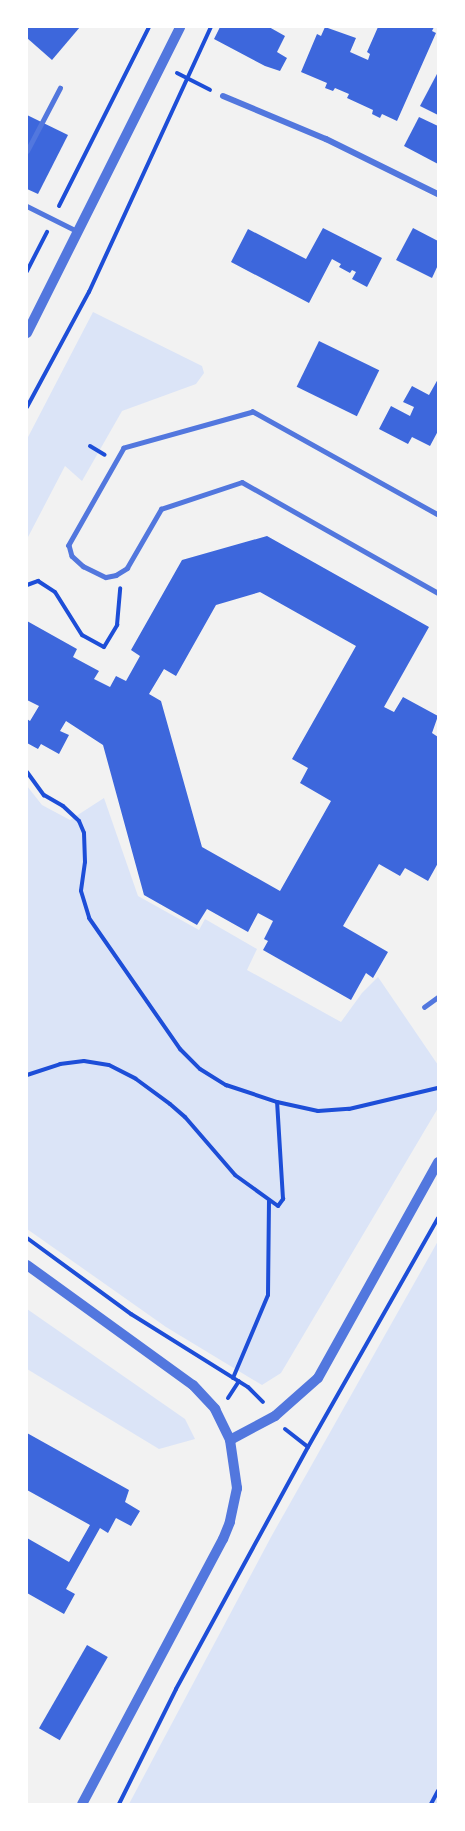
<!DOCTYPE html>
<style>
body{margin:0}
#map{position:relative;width:465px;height:1831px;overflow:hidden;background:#f2f2f2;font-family:Ubuntu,sans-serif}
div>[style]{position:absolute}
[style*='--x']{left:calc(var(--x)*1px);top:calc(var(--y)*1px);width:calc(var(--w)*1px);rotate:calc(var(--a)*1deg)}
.green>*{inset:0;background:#dbe4f7}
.building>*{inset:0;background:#3d67dc;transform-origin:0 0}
.path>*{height:4px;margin:-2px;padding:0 2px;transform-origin:2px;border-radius:2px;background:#1d4ed8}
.service>*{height:4.5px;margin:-2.25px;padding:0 2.25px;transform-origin:2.25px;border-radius:2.25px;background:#5277de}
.minor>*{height:6px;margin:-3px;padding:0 3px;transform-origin:3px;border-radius:3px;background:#5277de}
.tertiary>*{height:10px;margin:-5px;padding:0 5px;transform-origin:5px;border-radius:5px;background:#5277de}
span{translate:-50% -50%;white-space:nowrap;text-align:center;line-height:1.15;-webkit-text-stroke:6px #fff;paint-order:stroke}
.frame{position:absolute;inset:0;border:28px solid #fff;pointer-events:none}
</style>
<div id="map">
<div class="green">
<i style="clip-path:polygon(93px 312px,202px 366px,204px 373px,196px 384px,122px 411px,82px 481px,65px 466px,27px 539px,27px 439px)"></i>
<i style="clip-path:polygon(27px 786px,42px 805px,70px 820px,104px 798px,138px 896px,199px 930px,205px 919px,257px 949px,247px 970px,341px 1022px,362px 993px,378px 977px,438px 1065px,438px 1108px,281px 1373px,262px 1385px,166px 1327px,27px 1229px)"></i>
<i style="clip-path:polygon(438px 1241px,438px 1804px,129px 1804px,271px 1537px)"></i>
<i style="clip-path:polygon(27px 1309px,185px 1419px,195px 1439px,159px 1449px,27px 1369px)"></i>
</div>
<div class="building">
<i style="clip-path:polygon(27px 27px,80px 27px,52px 60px,27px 38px)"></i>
<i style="clip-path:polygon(220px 27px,269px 27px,285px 36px,277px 52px,287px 58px,280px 71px,265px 66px,214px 39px)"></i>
<i style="clip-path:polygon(325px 27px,356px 38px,350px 52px,368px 60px,370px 54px,367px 52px,378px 27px,434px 27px,432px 31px,436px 33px,397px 121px,382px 114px,380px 118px,372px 114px,373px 110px,347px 98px,349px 94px,335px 88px,333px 91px,325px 88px,327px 83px,301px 72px,317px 34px,321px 36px)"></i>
<i style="clip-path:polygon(438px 72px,438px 115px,420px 106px)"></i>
<i style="clip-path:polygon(27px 115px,68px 135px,38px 194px,27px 189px)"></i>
<i style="clip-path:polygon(419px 117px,438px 126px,438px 164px,404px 146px)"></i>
<i style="clip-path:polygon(323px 228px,382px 258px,367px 287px,352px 279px,356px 272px,352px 270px,350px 273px,339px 267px,341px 264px,332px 259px,309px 303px,231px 262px,248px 229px,306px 259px)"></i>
<i style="clip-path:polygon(413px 228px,438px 241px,438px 265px,432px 278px,396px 260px)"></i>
<i style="left:319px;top:341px;width:67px;height:51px;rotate:26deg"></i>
<i style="clip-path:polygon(438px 379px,438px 431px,430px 446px,412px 437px,408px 444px,379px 429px,391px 406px,410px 416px,414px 407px,403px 402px,412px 386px,429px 395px)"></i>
<i style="clip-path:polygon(evenodd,267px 536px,429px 627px,384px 707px,394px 712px,403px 697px,438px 716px,432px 733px,438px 737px,438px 863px,428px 881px,405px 868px,400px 876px,379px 864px,343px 926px,388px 952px,373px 978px,366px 973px,351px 1000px,263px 950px,268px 941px,264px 939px,273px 921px,258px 913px,248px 932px,207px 909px,197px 925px,144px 895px,103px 745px,66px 721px,60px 731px,69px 735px,59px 754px,41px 744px,38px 749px,27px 743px,27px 719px,30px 721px,39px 706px,27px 700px,27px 621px,77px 649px,73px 657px,99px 671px,94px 679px,110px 687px,116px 676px,126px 681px,140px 656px,131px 650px,182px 560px,267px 536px,260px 592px,356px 646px,292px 759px,308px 768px,300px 783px,331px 801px,280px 891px,202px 847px,161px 701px,149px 694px,164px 669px,176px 676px,216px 605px,260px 592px)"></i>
<i style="clip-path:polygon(27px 1433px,129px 1490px,125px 1502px,140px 1511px,131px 1526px,116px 1518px,108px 1533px,100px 1528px,66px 1589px,75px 1594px,64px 1614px,27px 1593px,27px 1538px,69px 1562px,90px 1525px,27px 1490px)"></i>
<i style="left:87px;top:1645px;width:24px;height:96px;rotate:30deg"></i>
</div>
<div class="path">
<i style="--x:177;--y:73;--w:37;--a:27"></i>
<i style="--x:59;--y:206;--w:200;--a:-63.3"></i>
<i style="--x:27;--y:271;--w:44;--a:-62.9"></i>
<i style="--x:27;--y:407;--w:131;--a:-61.7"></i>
<i style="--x:89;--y:292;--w:292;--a:-65.3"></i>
<i style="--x:90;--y:446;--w:17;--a:31"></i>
<i style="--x:27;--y:585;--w:12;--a:-20"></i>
<i style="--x:38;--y:581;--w:20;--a:33"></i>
<i style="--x:55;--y:592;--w:51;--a:57.9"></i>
<i style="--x:82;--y:635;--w:25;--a:29"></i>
<i style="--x:104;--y:647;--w:26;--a:-59"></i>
<i style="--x:117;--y:625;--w:37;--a:-85"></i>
<i style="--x:27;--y:772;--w:29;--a:54"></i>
<i style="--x:44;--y:795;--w:22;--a:30"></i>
<i style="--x:63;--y:806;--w:22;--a:43"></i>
<i style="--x:79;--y:821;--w:13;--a:67"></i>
<i style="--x:84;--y:833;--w:29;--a:88"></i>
<i style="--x:85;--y:862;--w:29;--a:98"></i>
<i style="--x:81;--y:891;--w:28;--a:73"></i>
<i style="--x:89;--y:918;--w:160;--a:55.2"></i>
<i style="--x:180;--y:1049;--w:28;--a:45"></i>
<i style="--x:200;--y:1069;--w:31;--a:32"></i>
<i style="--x:226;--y:1085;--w:54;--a:18.4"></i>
<i style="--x:277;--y:1102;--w:42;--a:12.4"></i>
<i style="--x:318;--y:1111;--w:31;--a:-4"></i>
<i style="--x:349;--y:1109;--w:91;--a:-13.3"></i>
<i style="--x:27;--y:1075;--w:35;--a:-18"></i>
<i style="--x:60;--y:1064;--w:24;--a:-7"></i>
<i style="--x:84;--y:1061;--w:25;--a:9"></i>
<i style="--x:109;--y:1065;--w:30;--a:27"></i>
<i style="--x:136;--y:1079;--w:42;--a:36.3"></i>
<i style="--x:170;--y:1104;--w:20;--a:41"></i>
<i style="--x:185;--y:1117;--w:77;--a:49.2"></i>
<i style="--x:235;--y:1175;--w:53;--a:35.8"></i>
<i style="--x:278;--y:1206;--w:9;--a:-54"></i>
<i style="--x:283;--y:1199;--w:97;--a:-93.5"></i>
<i style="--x:27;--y:1238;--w:129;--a:36.2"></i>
<i style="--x:131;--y:1314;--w:138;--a:32"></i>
<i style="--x:248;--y:1387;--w:21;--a:45"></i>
<i style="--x:233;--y:1378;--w:90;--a:-67.1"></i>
<i style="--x:268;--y:1295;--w:94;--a:-89.4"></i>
<i style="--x:228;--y:1398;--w:20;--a:-57"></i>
<i style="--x:285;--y:1429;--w:29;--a:38"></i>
<i style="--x:119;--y:1804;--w:128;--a:-63.6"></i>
<i style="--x:176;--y:1689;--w:276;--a:-61.4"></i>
<i style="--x:308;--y:1447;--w:263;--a:-60.4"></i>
<i style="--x:431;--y:1804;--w:15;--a:-62"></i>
</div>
<div class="service">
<i style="--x:27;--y:151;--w:71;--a:-62.4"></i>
<i style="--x:27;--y:206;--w:56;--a:26.6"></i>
<i style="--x:438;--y:515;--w:212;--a:-150.9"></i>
<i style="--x:253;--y:412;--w:134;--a:164.4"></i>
<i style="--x:124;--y:448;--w:112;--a:119.6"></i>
<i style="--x:69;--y:545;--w:11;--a:75"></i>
<i style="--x:72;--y:556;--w:15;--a:42"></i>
<i style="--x:83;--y:566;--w:25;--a:26"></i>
<i style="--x:106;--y:577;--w:10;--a:-11"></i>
<i style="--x:116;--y:575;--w:13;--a:-32"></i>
<i style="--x:127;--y:568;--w:68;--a:-60"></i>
<i style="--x:161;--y:509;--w:85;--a:-18.4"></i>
<i style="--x:242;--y:482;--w:225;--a:29.5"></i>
<i style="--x:424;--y:1007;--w:17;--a:-36"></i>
</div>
<div class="minor">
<i style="--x:223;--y:96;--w:112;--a:22.7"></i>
<i style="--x:326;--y:139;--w:125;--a:26.2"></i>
</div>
<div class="tertiary">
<i style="--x:27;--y:333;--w:342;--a:-63.4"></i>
<i style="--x:27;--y:1265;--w:205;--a:35.9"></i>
<i style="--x:193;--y:1385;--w:33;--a:47"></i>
<i style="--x:215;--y:1409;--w:34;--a:64"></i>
<i style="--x:230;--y:1440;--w:49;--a:81.7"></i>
<i style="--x:237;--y:1488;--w:35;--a:102"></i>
<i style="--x:230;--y:1522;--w:18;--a:112"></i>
<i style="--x:223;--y:1539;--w:300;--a:118"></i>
<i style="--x:230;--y:1440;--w:51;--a:-28.1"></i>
<i style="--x:275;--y:1416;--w:57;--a:-41.5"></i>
<i style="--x:318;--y:1378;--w:247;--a:-60.9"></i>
</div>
<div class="frame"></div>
</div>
